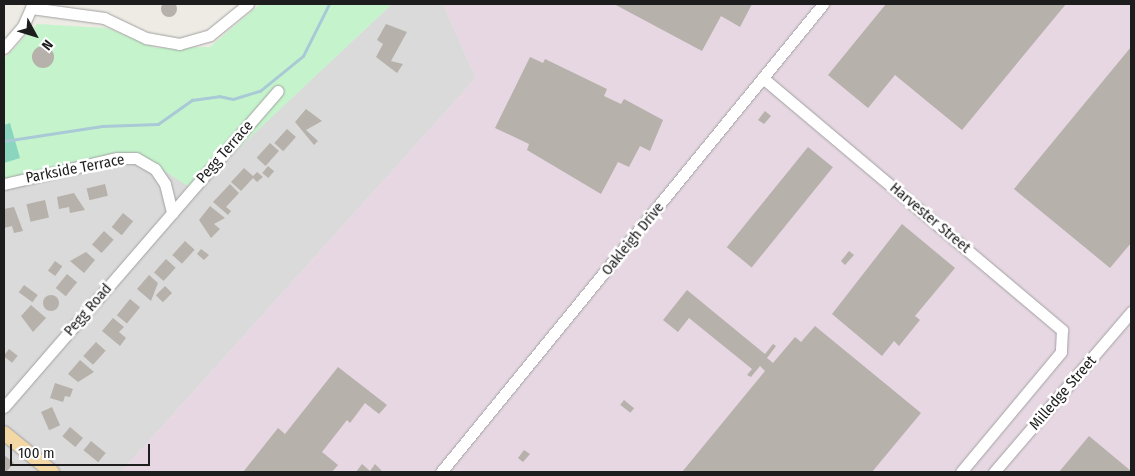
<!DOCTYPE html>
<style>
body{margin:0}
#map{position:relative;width:1135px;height:476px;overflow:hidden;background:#edebe4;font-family:"Fira Sans Condensed",sans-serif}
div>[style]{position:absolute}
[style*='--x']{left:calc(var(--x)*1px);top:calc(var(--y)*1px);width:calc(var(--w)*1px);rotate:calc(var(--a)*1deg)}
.residential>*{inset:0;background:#dbdada}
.industrial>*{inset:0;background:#e6d7e2}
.park>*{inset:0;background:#c5f4cc}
.pitch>*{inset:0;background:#89d5be}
.stream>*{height:2.5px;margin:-1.25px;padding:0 1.25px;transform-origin:1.25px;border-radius:1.25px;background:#a9c9d7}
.building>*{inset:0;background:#b6b1aa;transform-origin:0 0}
.round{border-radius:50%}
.roads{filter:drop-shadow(0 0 1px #a1a1a1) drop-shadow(0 0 1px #a1a1a1)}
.minor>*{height:11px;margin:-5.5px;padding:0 5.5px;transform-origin:5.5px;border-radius:5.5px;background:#fff}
.major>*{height:14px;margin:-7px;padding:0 7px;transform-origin:7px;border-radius:7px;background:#f3d7a4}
span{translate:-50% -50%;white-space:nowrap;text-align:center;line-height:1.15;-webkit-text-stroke:5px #fff;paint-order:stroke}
.street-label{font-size:15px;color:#1d1d1d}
.frame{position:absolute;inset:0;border:5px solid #1d1d1d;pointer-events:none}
.north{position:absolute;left:10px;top:10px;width:50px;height:50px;-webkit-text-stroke:4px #fff;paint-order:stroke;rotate:129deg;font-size:14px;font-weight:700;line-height:20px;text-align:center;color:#1d1d1d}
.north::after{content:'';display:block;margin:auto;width:18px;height:22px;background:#1d1d1d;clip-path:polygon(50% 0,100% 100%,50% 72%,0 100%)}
.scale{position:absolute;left:10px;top:444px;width:140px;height:22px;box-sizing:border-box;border:2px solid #1d1d1d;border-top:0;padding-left:6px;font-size:15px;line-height:18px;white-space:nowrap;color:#1d1d1d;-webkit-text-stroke:4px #fff;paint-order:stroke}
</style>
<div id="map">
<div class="residential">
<i style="clip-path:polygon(392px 4px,443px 4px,476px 78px,121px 472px,4px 472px,4px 184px,135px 152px,194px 189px)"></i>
</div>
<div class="industrial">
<i style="clip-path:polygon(443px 4px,1131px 4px,1131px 472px,121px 472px,476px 78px)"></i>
</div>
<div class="park">
<i style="clip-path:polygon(260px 4px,392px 4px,194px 190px,135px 152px,4px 184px,4px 59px,37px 24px,107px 28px,156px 48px,210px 47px)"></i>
</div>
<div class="pitch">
<i style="clip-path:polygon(10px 123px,20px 158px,4px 163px,4px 125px)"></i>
</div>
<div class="stream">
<i style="--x:4;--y:141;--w:99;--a:-8.7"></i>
<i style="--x:102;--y:126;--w:56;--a:-2"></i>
<i style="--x:158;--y:124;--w:42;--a:-35.2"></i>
<i style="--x:192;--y:100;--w:27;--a:-8"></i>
<i style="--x:219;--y:96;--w:14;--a:12"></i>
<i style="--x:233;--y:99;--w:28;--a:-17"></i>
<i style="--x:260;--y:91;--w:55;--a:-39.1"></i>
<i style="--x:303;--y:56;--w:58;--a:-63.4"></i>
</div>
<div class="building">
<i class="round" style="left:161px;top:1px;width:16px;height:16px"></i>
<i style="clip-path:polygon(614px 4px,752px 4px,740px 27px,721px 16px,702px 51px)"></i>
<i style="clip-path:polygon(886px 4px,1066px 4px,962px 130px,895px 75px,868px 108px,828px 75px)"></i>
<i style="clip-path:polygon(386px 24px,407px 32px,391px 61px,403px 64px,397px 73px,376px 57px,383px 44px,377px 40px)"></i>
<i class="round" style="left:32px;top:46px;width:22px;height:22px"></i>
<i style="clip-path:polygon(1131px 47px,1131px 243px,1110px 268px,1014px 189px)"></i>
<i style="clip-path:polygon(530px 57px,543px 63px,545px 59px,607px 89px,604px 96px,621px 104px,624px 99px,663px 120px,650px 151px,640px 146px,629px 167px,618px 162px,601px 194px,527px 150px,529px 144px,495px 128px)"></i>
<i style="clip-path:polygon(306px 109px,322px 121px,306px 130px,318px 141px,314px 145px,295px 122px)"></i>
<i style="clip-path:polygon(765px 111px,771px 116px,764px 124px,758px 120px)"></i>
<i style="left:287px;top:129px;width:12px;height:19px;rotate:42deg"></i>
<i style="left:270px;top:143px;width:12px;height:20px;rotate:42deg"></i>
<i style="left:808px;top:147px;width:32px;height:129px;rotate:39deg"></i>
<i style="left:268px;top:166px;width:8px;height:9px;rotate:40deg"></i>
<i style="clip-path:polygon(244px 168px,253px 176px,257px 172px,263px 177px,257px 182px,253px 178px,241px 191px,231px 182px)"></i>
<i style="left:105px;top:184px;width:12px;height:19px;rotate:76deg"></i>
<i style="clip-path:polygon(230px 184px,239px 193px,226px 207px,231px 211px,228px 215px,213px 202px)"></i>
<i style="clip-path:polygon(74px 193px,85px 210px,70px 213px,69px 207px,59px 209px,57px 197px)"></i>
<i style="left:45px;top:200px;width:18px;height:19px;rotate:77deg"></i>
<i style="clip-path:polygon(210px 206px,225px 218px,214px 224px,220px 229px,211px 238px,199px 220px)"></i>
<i style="clip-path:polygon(14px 207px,23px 231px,14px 233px,12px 226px,4px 228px,4px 209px)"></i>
<i style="left:123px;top:213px;width:13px;height:18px;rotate:39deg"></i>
<i style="clip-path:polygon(902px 224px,955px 268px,915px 316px,920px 320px,899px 346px,894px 341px,882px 356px,832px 314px)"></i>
<i style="left:104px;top:231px;width:13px;height:18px;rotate:42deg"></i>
<i style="left:185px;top:241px;width:13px;height:19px;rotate:42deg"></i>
<i style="clip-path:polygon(201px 249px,209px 255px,204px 260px,197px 254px)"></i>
<i style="clip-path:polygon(849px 251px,854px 255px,845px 265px,841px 261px)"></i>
<i style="clip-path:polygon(86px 252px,95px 260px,84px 273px,70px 261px)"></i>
<i style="left:166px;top:259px;width:13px;height:18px;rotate:42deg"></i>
<i style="left:55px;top:261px;width:9px;height:12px;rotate:36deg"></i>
<i style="left:67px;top:274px;width:13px;height:18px;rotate:39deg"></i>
<i style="clip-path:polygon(149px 275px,158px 283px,151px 301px,137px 289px)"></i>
<i style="left:24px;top:285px;width:17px;height:9px;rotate:36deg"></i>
<i style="left:165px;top:286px;width:10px;height:13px;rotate:45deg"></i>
<i style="clip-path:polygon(687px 290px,765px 354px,773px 344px,776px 346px,767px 358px,773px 363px,795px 337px,801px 342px,815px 326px,921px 413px,872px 472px,682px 472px,765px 371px,760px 366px,751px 377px,747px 375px,752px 369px,689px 318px,678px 332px,663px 320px)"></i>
<i class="round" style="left:43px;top:295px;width:16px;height:16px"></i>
<i style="left:130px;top:299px;width:13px;height:21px;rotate:39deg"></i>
<i style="clip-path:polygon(31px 305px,46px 318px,33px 332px,21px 316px)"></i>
<i style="clip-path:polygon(113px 318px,124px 327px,119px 332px,126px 338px,120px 346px,102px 331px)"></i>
<i style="left:96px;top:342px;width:13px;height:19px;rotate:42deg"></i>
<i style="left:9px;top:349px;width:11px;height:9px;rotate:38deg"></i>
<i style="clip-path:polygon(80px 360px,94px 372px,78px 382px,68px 374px)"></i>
<i style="clip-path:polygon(338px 367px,387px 405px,379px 414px,365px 403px,350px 423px,347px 420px,322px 452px,338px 465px,332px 472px,243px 472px,278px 428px,285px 434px)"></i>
<i style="clip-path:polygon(55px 383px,73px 389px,70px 397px,65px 396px,63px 402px,50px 398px)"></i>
<i style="left:624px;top:400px;width:13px;height:6px;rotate:39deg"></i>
<i style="left:52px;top:407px;width:20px;height:12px;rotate:66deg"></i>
<i style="left:70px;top:427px;width:17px;height:12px;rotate:40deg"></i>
<i style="clip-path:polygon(1089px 436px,1131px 471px,1131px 472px,1059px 472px)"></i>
<i style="left:91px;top:441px;width:19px;height:12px;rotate:39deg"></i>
<i style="clip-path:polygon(524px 450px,530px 454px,523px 462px,518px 458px)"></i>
<i style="clip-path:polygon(4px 455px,14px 463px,6px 472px,4px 472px)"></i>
<i style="clip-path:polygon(362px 464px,370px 471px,375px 464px,382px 471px,356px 472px)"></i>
</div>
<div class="roads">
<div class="minor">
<i style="--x:31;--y:8;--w:74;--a:7.8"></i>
<i style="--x:104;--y:18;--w:47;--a:25.5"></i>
<i style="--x:146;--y:38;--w:34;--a:10"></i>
<i style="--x:179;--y:44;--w:32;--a:-16"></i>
<i style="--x:210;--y:35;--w:49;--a:-39.2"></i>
<i style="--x:4;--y:48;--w:29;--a:-49"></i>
<i style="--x:23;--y:26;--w:24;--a:-66"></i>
<i style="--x:764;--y:79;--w:390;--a:40.1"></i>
<i style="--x:1062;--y:330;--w:22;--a:93"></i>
<i style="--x:1061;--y:352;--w:156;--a:129.8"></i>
<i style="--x:4;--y:184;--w:116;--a:-13"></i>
<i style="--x:117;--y:158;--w:19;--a:0"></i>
<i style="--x:136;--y:158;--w:22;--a:30"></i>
<i style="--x:155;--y:169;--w:18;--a:56"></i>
<i style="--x:165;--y:184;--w:30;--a:76"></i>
<i style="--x:4;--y:407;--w:418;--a:-49.1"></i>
<i style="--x:441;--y:472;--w:604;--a:-50.78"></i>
<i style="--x:994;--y:472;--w:211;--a:-49.4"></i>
</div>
<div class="major">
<i style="--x:4;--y:433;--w:62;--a:39.1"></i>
</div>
</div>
<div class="street-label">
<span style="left:225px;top:152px;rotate:-49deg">Pegg Terrace</span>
<span style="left:75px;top:169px;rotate:-11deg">Parkside Terrace</span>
<span style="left:930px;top:218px;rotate:40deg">Harvester Street</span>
<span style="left:633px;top:239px;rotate:-51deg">Oakleigh Drive</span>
<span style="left:88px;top:310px;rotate:-49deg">Pegg Road</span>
<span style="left:1063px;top:393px;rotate:-49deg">Milledge Street</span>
</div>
<div class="frame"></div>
<div class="north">N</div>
<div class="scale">100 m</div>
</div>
